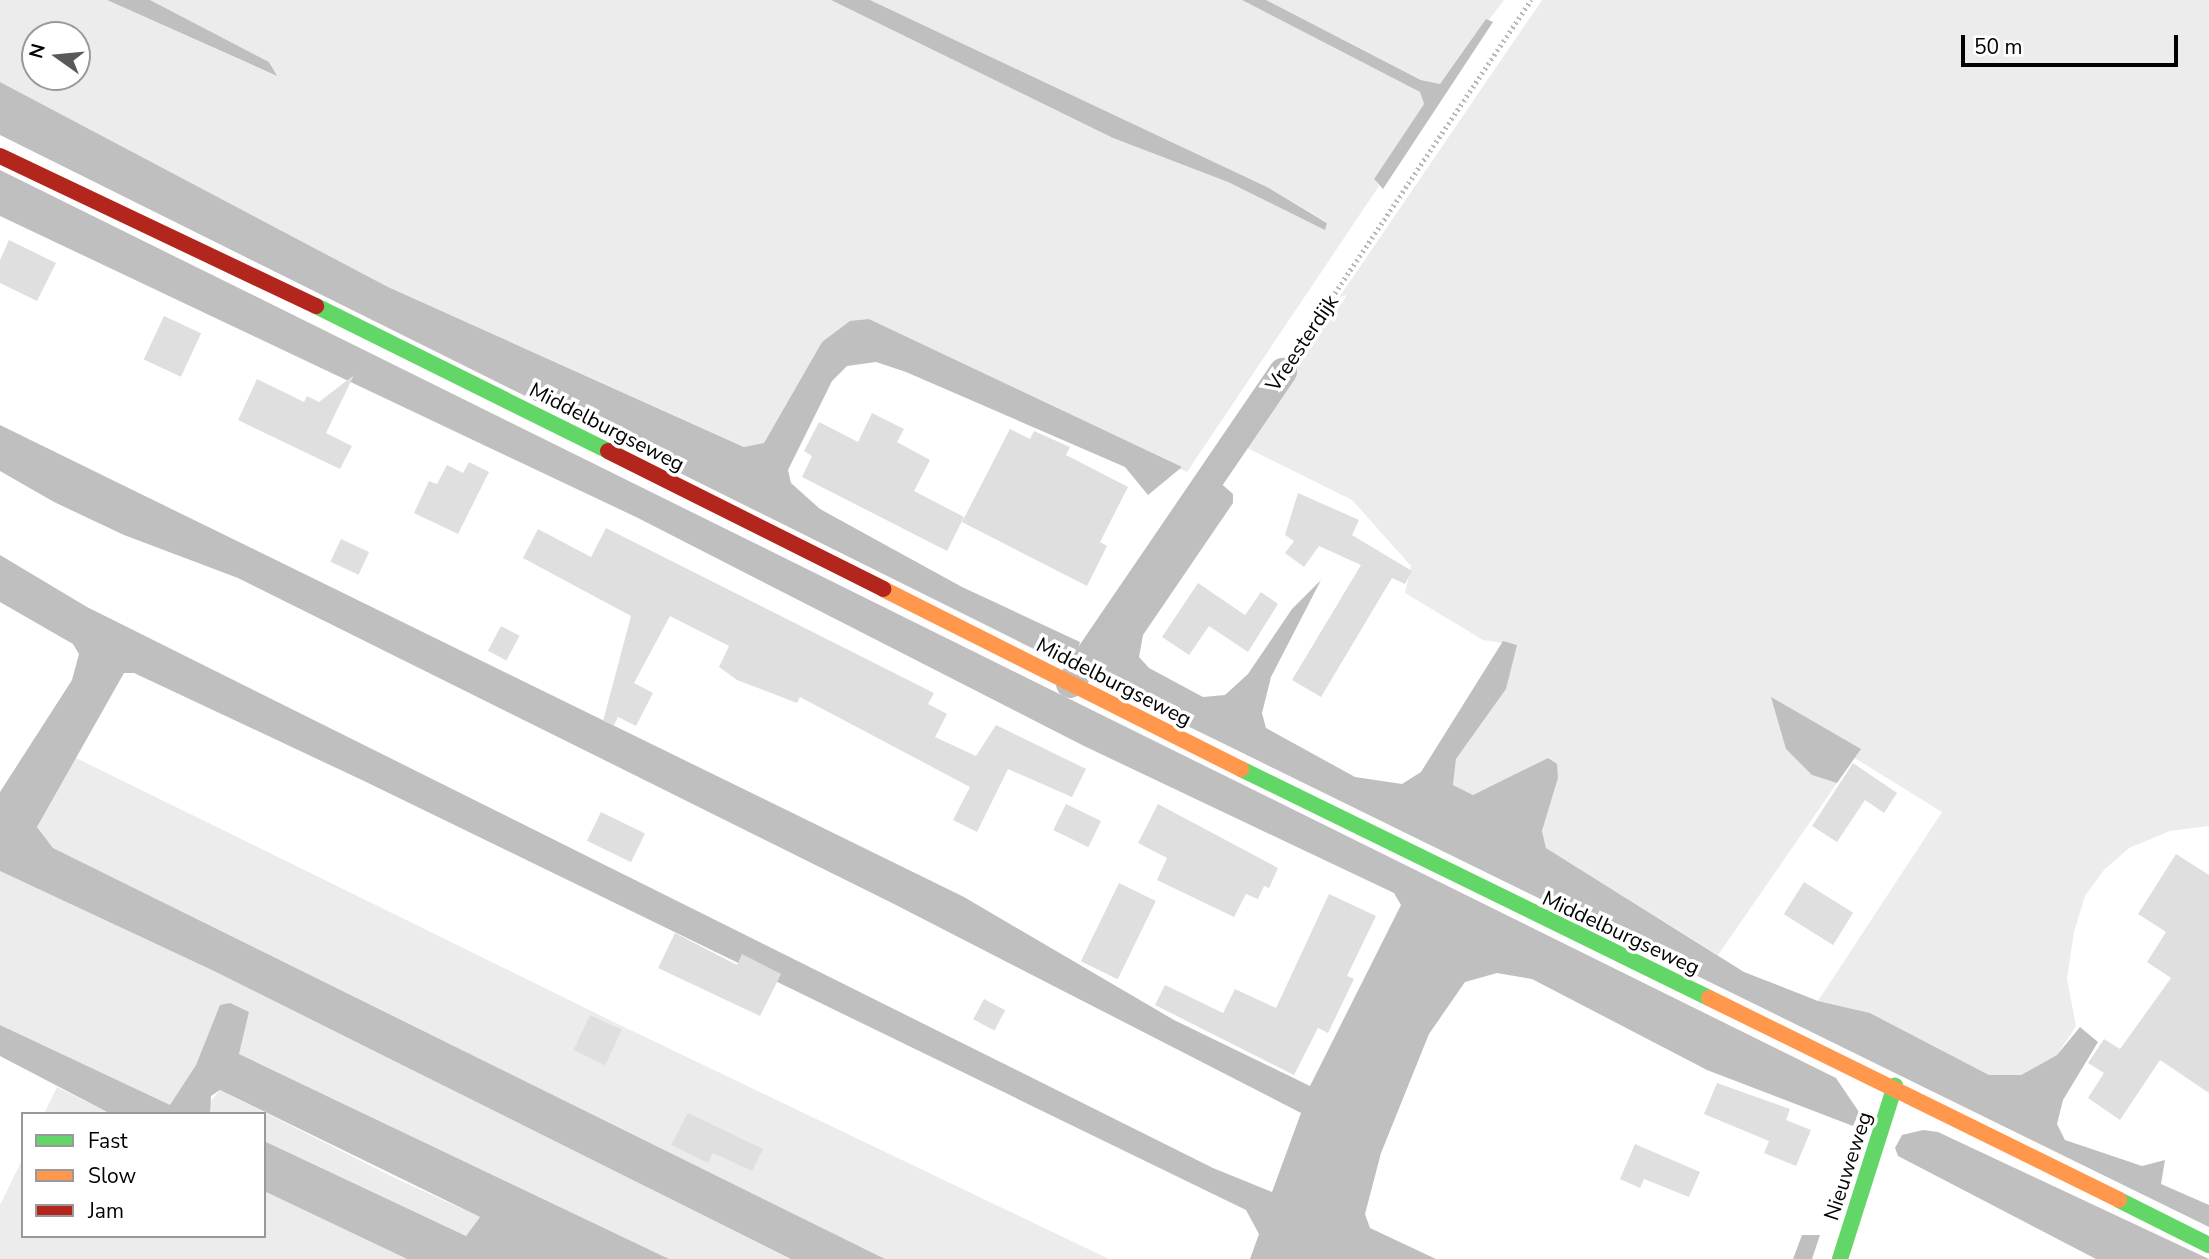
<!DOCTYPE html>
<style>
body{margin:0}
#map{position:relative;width:2209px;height:1259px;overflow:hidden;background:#fff;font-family:"Nunito Sans",sans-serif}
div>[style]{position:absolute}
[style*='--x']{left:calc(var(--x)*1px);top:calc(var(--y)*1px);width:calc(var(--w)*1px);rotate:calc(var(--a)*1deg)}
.green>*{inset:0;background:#ececec}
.water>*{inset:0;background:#bfbfbf}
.building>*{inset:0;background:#dfdfdf;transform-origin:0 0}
.path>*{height:4.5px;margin-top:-2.25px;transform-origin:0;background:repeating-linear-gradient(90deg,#b9b9b9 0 2px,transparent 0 5.5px)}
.street>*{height:28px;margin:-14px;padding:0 14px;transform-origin:14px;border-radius:14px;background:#bebebe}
.fast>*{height:16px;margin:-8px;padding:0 8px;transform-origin:8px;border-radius:8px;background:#63d668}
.slow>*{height:16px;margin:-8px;padding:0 8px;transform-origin:8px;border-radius:8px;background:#ff974d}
.jam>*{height:16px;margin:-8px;padding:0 8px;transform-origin:8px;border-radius:8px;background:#b3261e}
span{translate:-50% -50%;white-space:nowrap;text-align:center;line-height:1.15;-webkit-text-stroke:7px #fff;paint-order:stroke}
.street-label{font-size:21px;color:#000}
.legend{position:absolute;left:21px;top:1112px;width:245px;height:126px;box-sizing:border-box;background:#fff;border:2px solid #999;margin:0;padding:9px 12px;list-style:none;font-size:21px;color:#000}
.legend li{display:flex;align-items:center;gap:14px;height:35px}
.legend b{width:35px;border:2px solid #999}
.north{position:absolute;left:21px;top:21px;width:70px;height:70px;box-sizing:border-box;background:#fff;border:2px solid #999;border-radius:50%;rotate:285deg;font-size:19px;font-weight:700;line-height:28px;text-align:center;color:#000}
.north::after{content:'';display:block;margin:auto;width:24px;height:32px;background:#595959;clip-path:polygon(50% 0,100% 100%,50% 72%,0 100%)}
.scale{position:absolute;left:1961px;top:35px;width:217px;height:32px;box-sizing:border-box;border:4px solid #000;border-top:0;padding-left:9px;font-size:21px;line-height:24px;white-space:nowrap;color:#000;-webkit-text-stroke:5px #fff;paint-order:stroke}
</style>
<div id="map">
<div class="green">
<i style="clip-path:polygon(evenodd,0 0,107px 0,276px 76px,269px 62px,150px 0,831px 0,1113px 138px,1228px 182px,1325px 229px,1327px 222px,1267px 187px,870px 0,1242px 0,1420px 92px,1424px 104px,1374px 179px,1379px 186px,1187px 472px,869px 319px,822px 342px,764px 443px,745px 447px,388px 287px,0 82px,0 0,35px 35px,77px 35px,77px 77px,35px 77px,35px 35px)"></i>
<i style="clip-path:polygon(1266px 0,1504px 0,1440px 84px,1422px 80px)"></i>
<i style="clip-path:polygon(1542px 0,2209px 0,2209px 826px,2170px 831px,2129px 848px,2104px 870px,2085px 896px,2074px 932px,2067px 979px,2076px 1026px,2057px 1055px,2021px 1075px,1989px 1075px,1870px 1013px,1818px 1001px,1942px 812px,1853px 757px,1859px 752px,1812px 775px,1837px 783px,1718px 955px,1546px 848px,1542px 831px,1558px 778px,1548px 758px,1473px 795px,1453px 785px,1456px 759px,1506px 689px,1516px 645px,1483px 640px,1405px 593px,1411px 566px,1352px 500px,1239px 444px)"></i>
<i style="clip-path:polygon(76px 758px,620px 1025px,1109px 1259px,885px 1259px,53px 848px,37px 827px)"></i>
<i style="clip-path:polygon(0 871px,214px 971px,791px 1259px,669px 1259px,239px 1054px,249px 1012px,220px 1005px,196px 1065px,170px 1106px,0 1025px)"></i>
<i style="clip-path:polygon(57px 1087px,111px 1114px,44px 1114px)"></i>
<i style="clip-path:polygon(220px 1090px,395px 1178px,480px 1217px,466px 1236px,264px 1141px,264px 1114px,210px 1114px,206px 1107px)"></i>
<i style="clip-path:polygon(23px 1158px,23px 1236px,264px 1236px,264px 1191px,407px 1259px,0 1259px,0 1205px)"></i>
</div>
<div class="water">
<i style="clip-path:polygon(107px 0,150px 0,269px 62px,277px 76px)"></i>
<i style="clip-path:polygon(831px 0,870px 0,1267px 187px,1327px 223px,1325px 230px,1228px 182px,1113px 138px)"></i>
<i style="clip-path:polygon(1242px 0,1266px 0,1421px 80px,1440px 84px,1486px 19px,1493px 22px,1383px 189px,1374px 179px,1424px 104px,1420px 92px)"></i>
<i style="clip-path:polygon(0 82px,388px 287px,744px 447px,764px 443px,822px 342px,850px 321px,869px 319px,1182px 467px,1148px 495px,1125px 467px,906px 372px,876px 362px,847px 366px,832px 381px,788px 470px,791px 483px,820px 509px,962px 587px,1080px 642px,1076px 655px,1062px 663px,0 135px)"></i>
<i style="clip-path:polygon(0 170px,1836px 1078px,1859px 1112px,1853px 1126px,1707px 1070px,1532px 979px,1497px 973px,1465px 982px,1429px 1034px,1381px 1153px,1365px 1214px,1370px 1228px,1436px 1259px,1250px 1259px,1259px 1234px,1246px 1210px,364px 781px,134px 673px,124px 673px,37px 827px,53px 848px,885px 1259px,791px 1259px,214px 971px,0 871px,0 792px,72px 680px,79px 654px,73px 644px,0 602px,0 555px,87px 607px,1213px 1168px,1272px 1192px,1301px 1113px,894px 904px,238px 578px,124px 535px,54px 502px,0 471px,0 425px,964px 897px,1174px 1020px,1310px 1086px,1401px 905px,1394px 893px,1084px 746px,638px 518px,0 216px)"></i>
<i style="clip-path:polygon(1217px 480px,1233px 494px,1233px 503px,1143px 635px,1139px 657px,1149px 668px,1203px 697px,1225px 695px,1248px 674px,1292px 609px,1321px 580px,1271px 677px,1262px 713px,1266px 728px,1355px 777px,1402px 784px,1421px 772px,1503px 641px,1517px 645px,1506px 689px,1456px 759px,1453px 785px,1473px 795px,1548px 758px,1557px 764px,1558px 778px,1542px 831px,1546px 848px,1744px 972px,1818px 1001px,1870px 1013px,1989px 1075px,2021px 1075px,2057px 1055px,2080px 1027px,2098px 1042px,2063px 1100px,2057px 1124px,2065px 1140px,2142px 1166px,2165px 1160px,2161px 1184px,2209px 1205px,2209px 1227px,1106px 686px,1098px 675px,1105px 652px)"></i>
<i style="clip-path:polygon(1771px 697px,1861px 749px,1837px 783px,1812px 775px,1786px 749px)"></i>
<i style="clip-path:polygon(230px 1003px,249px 1012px,239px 1054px,669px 1259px,407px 1259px,264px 1191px,264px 1141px,466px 1236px,480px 1217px,220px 1090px,211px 1096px,210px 1114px,111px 1114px,0 1056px,0 1025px,170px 1105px,196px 1065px,220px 1005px)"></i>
<i style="clip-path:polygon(1923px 1130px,1938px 1132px,2209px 1259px,2096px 1259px,1898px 1156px,1895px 1148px,1902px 1135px)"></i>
<i style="clip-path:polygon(1802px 1235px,1820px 1235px,1812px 1259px,1793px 1259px)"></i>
</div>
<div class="building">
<i style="clip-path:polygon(9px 240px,56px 263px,37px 301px,0 283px,0 260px)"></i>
<i style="left:164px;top:316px;width:41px;height:48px;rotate:25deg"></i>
<i style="clip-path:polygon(354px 375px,326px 433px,352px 446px,340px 469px,238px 420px,257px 379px,304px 402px,307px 396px,319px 402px)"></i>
<i style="clip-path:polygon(872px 413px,904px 429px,897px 442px,930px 460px,914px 491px,964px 517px,947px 551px,802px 477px,812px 456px,804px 451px,819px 422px,858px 442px)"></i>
<i style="clip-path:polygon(1010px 429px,1030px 439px,1034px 431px,1070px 447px,1066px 455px,1128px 487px,1100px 542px,1107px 546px,1087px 586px,962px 522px)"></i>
<i style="clip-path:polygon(469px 462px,489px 472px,458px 534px,414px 513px,429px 481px,437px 484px,447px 465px,463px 473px)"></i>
<i style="clip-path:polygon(1298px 493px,1359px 520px,1352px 535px,1412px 571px,1405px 584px,1392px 578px,1321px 697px,1292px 680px,1361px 565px,1319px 546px,1304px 567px,1285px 553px,1294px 541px,1285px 535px)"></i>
<i style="clip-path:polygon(606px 528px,934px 693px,928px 704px,947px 714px,935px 737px,976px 756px,996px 725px,1086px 769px,1072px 797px,1008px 769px,977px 832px,953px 820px,970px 787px,800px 697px,797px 703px,737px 680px,719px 667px,729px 646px,670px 616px,634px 683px,653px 693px,636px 726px,618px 717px,614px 725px,603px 721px,631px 616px,523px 558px,538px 529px,591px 557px)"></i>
<i style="left:341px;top:539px;width:31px;height:25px;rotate:25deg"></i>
<i style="clip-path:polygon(1198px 583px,1245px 615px,1261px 592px,1278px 604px,1248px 652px,1209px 626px,1189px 655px,1162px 637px)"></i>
<i style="left:501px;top:626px;width:21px;height:28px;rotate:28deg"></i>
<i style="clip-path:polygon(1853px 763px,1897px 793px,1884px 813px,1865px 800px,1837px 842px,1812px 826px)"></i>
<i style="left:1066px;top:804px;width:39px;height:29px;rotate:26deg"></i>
<i style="clip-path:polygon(1158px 804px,1278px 868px,1269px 888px,1264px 886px,1258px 899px,1246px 894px,1234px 917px,1157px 880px,1167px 858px,1138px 843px)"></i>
<i style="left:601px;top:812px;width:49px;height:32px;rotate:26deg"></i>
<i style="clip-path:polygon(2176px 854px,2209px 875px,2209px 1093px,2160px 1060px,2120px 1120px,2088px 1098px,2104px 1073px,2088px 1063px,2104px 1039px,2120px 1049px,2171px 978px,2147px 962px,2166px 932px,2138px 914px)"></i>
<i style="left:1804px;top:882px;width:58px;height:38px;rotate:32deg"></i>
<i style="left:1119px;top:883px;width:41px;height:87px;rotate:26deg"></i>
<i style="clip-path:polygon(1329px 894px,1376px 916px,1347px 976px,1354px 979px,1328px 1033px,1318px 1028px,1294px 1075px,1155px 1005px,1165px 985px,1223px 1013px,1235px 989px,1276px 1008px)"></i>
<i style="clip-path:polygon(675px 933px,737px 965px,742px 954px,781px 974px,760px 1016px,658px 968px)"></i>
<i style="left:984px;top:999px;width:24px;height:23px;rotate:28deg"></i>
<i style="left:590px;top:1015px;width:35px;height:39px;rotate:25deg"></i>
<i style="clip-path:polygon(1717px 1083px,1790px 1109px,1786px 1120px,1811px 1130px,1796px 1166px,1764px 1153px,1769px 1141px,1704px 1114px)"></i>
<i style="clip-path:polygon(688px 1113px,763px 1149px,752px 1171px,713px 1153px,708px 1163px,671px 1145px)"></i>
<i style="clip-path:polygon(1635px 1144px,1700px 1172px,1689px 1197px,1644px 1179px,1640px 1188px,1620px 1179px)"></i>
</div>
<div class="path">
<i style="--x:1298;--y:348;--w:419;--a:-56.2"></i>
</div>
<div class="street">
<i style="--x:1070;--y:684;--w:378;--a:-55.7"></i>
</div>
<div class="fast">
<i style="--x:316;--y:306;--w:326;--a:26.4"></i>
<i style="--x:1241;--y:769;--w:521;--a:26.07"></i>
<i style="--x:2119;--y:1200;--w:101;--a:26.6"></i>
<i style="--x:1840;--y:1259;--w:182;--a:-72.4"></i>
</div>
<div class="slow">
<i style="--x:883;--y:589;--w:401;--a:26.7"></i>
<i style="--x:1709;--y:998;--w:457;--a:26.2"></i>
</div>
<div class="jam">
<i style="--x:0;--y:156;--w:350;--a:25.4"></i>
<i style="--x:608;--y:451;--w:308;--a:26.6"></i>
</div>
<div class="street-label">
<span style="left:1302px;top:343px;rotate:-56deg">Vreesterdijk</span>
<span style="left:607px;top:427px;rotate:27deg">Middelburgseweg</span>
<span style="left:1114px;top:682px;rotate:27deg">Middelburgseweg</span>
<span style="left:1621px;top:933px;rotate:25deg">Middelburgseweg</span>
<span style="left:1848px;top:1166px;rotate:-72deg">Nieuweweg</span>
</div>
<ul class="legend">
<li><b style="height:9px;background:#63d668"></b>Fast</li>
<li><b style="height:9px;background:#ff974d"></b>Slow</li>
<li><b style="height:9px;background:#b3261e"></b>Jam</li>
</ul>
<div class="north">N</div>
<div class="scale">50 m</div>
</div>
